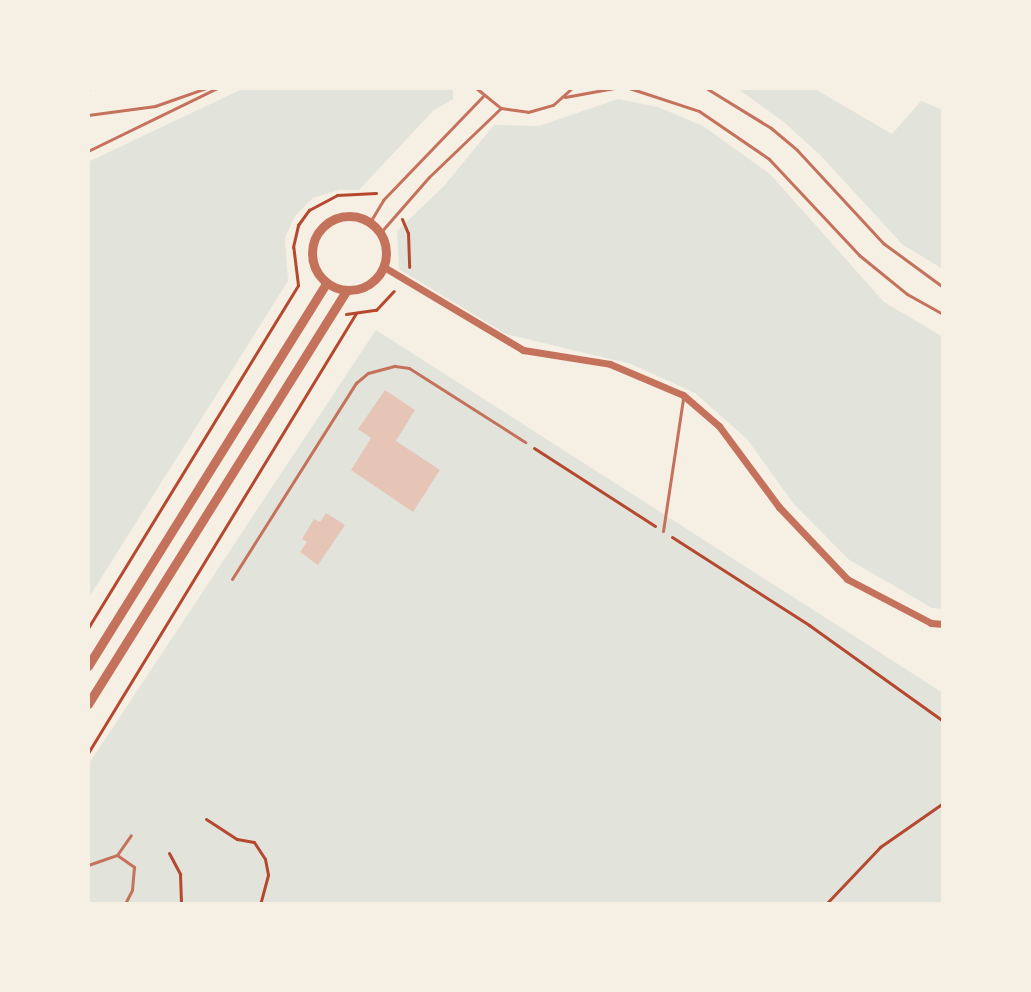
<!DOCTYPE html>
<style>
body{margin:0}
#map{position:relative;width:1031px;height:992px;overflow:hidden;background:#f6efe4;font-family:"Exo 2",sans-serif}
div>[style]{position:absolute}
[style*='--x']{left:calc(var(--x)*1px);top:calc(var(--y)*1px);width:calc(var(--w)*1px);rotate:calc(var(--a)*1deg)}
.green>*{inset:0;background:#e2e4dc}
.building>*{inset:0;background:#e6c5b7}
.path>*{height:3px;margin:-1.5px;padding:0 1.5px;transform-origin:1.5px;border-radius:1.5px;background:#b5482f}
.service>*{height:3px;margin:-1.5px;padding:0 1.5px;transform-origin:1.5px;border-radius:1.5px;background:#c5725c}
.minor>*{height:7px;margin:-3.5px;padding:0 3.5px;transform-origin:3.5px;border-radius:3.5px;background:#c5725c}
.tertiary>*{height:9px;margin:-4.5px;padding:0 4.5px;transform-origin:4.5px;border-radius:4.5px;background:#c5725c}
.tertiary>.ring{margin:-4.5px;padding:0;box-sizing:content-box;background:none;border:9px solid #c5725c;border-radius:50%}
span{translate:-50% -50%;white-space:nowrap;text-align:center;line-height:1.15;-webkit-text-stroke:6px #f6efe4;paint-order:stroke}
.frame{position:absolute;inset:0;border:90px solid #f6efe4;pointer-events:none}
</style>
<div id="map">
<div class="green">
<i style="clip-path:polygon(244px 88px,453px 88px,453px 99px,433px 111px,359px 190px,339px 190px,313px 198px,295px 216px,285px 238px,288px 281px,88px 599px,88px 162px)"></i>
<i style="clip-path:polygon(737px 88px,813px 88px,892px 134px,921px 101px,943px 110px,943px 269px,903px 245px,820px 155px,785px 123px)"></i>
<i style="clip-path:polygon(618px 99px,658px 107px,703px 126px,770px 174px,884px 302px,943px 337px,943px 609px,932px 608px,848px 559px,793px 503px,747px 439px,695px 393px,631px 364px,506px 334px,399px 269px,397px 231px,444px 186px,494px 125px,539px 126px)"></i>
<i style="clip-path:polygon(376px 330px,943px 693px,943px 904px,88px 904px,88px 765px)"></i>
</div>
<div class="building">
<i style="clip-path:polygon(385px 390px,415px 410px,396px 441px,440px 470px,413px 512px,351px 470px,371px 438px,358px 429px)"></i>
<i style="clip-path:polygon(326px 513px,345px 525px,318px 565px,300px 552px,307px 542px,302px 539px,314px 519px,320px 522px)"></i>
</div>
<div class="path">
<i style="--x:402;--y:219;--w:15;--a:67"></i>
<i style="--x:408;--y:233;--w:34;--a:88"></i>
<i style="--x:346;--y:314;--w:30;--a:-8"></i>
<i style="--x:376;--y:310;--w:26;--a:-47"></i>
<i style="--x:534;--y:448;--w:144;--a:32.8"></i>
<i style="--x:672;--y:537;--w:163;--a:32.7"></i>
<i style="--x:809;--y:625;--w:165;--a:35.6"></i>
<i style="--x:88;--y:628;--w:402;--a:-58.5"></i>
<i style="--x:298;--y:285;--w:38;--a:-97"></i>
<i style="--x:293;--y:247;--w:23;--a:-77"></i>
<i style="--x:298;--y:225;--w:19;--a:-54"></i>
<i style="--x:309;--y:210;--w:32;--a:-28"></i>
<i style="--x:337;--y:195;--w:39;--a:-3"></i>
<i style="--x:88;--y:753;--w:515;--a:-58.65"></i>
<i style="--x:206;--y:819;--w:37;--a:33"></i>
<i style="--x:237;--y:839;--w:17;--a:10"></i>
<i style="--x:254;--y:842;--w:20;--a:57"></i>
<i style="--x:265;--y:859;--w:16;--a:79"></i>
<i style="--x:268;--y:875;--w:30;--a:105"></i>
<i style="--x:169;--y:853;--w:24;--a:62"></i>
<i style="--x:180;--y:874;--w:30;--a:88"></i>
<i style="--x:826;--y:904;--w:79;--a:-46.5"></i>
<i style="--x:880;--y:847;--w:77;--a:-34.9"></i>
</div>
<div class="service">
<i style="--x:476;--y:88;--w:32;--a:39"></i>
<i style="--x:501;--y:108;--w:27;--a:8"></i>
<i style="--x:528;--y:112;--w:26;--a:-16"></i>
<i style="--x:553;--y:105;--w:25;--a:-42"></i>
<i style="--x:629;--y:88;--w:74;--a:18.2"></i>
<i style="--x:699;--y:111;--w:85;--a:34.4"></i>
<i style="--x:769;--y:159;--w:132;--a:46.8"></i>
<i style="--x:859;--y:255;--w:62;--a:39.1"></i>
<i style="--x:907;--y:294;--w:41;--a:29.1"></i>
<i style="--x:706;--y:88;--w:76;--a:31.6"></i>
<i style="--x:771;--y:128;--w:34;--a:40"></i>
<i style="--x:797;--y:150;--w:127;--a:47.2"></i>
<i style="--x:883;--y:243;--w:74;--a:36.3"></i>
<i style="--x:88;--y:89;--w:2;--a:-27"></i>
<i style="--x:565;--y:97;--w:50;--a:-10.4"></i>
<i style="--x:88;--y:115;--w:68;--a:-7.7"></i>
<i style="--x:155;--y:106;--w:54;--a:-19.4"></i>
<i style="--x:88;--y:151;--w:144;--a:-26"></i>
<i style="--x:370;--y:222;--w:26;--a:-59"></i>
<i style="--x:383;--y:200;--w:144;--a:-46.1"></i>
<i style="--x:380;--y:233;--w:74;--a:-48.8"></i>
<i style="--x:429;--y:177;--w:100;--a:-43.8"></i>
<i style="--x:663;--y:531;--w:134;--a:-81.4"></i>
<i style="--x:232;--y:579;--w:232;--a:-57.7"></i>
<i style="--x:356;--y:383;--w:16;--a:-40"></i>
<i style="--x:368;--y:373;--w:28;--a:-15"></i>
<i style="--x:395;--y:366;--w:14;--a:8"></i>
<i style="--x:409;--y:368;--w:138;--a:32.5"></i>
<i style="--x:117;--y:855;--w:24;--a:-55"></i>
<i style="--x:88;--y:865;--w:31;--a:-19"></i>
<i style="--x:117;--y:855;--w:21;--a:35"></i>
<i style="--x:134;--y:867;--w:23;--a:95"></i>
<i style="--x:132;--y:890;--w:16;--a:117"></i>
</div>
<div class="minor">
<i style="--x:384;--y:267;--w:162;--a:30.8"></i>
<i style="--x:523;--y:350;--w:88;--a:9.1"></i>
<i style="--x:610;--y:364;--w:79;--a:23"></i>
<i style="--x:683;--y:395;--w:48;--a:40.7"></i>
<i style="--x:719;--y:426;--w:101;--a:53.5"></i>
<i style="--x:779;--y:507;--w:99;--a:46.6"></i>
<i style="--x:847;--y:579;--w:95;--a:27.6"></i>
<i style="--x:931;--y:623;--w:12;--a:5"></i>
</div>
<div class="tertiary">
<i class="ring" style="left:312px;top:216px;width:65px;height:65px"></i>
<i style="--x:88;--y:666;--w:451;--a:-58.1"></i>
<i style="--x:88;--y:704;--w:487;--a:-58"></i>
</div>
<div class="frame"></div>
</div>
